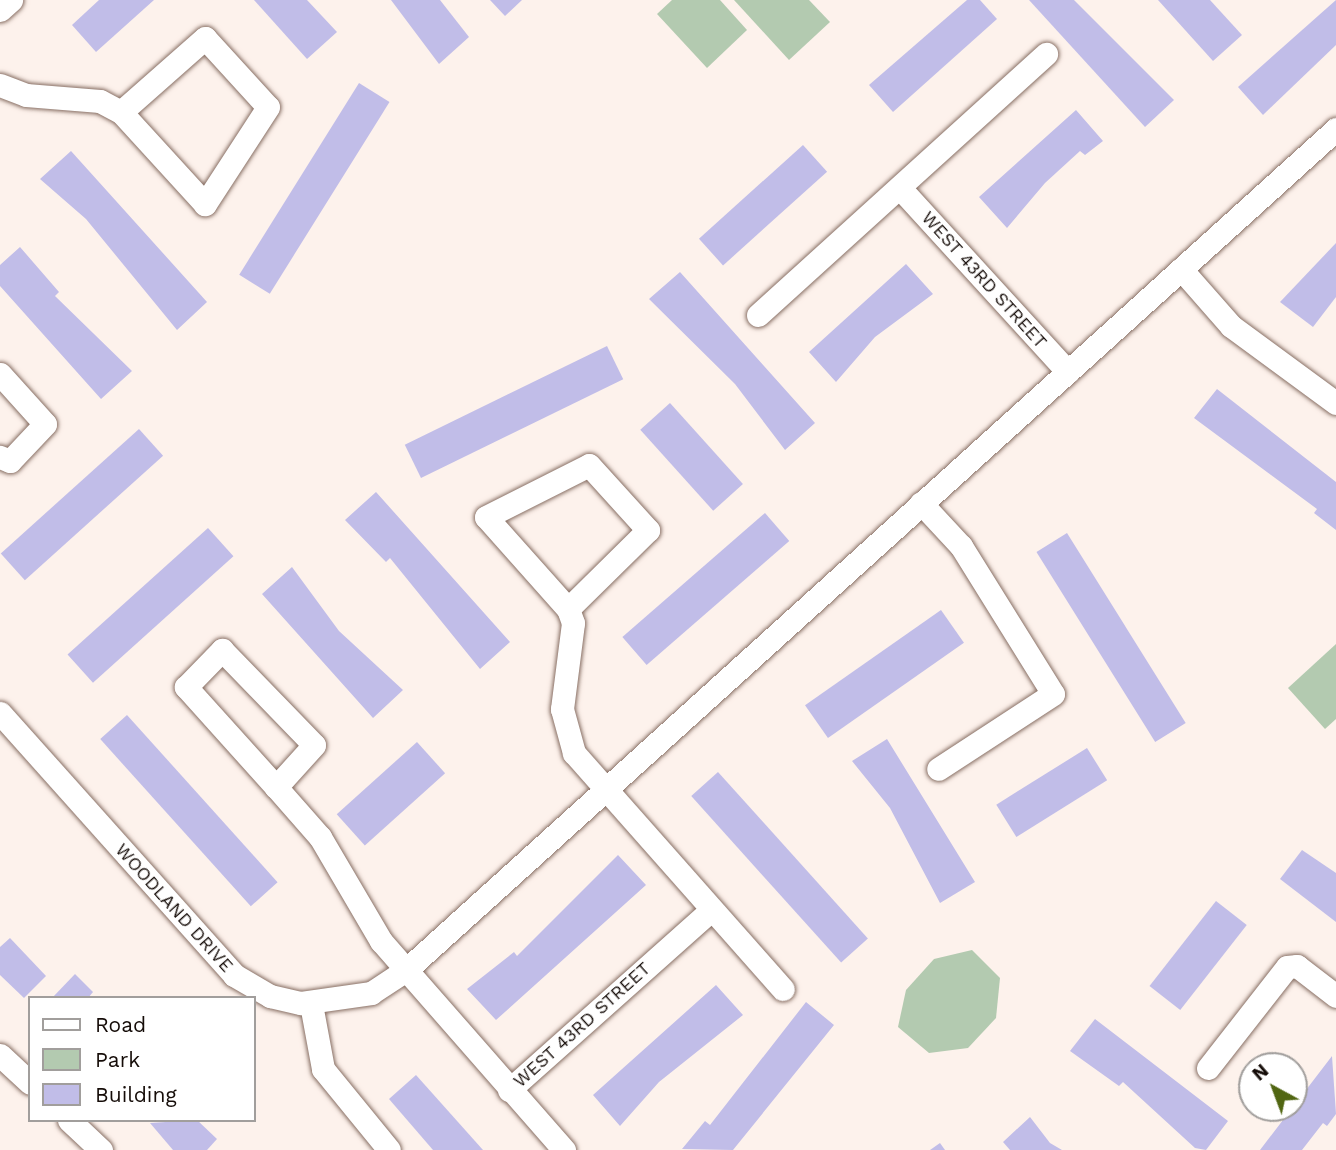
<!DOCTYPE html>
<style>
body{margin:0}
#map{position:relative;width:1336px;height:1150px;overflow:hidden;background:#fdf2ec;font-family:"Work Sans",sans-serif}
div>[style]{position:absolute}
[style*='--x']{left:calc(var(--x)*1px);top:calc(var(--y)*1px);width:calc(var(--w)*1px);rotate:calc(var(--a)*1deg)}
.green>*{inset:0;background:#b3cab0}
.building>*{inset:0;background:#c1bde8;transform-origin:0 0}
.roads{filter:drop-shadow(0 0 2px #886f64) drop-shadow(0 0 2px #886f64)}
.street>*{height:23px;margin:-11.5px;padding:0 11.5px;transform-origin:11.5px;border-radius:11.5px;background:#fff}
span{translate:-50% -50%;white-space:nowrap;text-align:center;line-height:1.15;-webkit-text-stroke:5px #fff;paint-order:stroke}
.street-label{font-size:18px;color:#150c08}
.legend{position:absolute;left:28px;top:996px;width:228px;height:126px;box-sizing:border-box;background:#fff;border:2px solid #a19e9c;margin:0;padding:9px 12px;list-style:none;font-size:21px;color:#150c08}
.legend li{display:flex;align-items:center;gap:14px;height:35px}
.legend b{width:35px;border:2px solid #a19e9c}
.north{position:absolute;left:1238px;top:1052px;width:70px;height:70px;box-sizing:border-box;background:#fff;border:2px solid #a19e9c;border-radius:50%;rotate:319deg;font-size:19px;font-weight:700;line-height:28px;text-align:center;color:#150c08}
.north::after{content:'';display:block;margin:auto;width:24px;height:32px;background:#516612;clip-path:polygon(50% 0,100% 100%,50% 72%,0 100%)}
</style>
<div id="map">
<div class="green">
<i style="clip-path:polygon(672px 0,720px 0,747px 30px,707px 68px,657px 14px)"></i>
<i style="clip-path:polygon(734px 0,809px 0,830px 22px,789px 60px)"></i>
<i style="clip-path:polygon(1336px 644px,1336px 719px,1325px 729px,1288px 688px)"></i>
<i style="clip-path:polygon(972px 950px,1000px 978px,996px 1018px,968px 1048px,929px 1053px,898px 1027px,906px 990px,934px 959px)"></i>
</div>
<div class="building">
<i style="clip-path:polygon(99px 0,154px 0,96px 52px,72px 25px)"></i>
<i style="clip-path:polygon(254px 0,307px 0,337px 32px,307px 59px)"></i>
<i style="clip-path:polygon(391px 0,440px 0,469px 37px,439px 64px)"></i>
<i style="clip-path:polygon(490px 0,522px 0,505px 16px)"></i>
<i style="clip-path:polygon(967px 0,980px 0,997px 19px,893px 112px,869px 85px)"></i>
<i style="clip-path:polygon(1029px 0,1074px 0,1174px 100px,1145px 127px)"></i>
<i style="clip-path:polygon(1158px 0,1210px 0,1242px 35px,1213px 61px)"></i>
<i style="clip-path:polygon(1336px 0,1336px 45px,1263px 115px,1238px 87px)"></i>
<i style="left:359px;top:83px;width:36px;height:226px;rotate:32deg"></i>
<i style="clip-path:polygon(1076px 110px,1103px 141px,1085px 155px,1080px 151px,1045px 183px,1007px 228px,979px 197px)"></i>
<i style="left:803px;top:145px;width:36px;height:140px;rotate:48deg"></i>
<i style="clip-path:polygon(71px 151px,207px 302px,177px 330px,86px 219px,40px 179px)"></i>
<i style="clip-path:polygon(1336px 243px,1336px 297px,1313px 327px,1280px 302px)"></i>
<i style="clip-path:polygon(20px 247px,59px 292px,55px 296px,132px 371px,101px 399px,0 286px,0 265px)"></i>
<i style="clip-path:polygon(906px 264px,933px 294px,875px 337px,836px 382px,809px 352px)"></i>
<i style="clip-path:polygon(680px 272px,815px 423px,785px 450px,735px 384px,649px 299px)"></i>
<i style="left:607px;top:346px;width:37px;height:225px;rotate:64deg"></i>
<i style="clip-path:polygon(1217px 389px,1336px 482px,1336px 530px,1314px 513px,1317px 509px,1194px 418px)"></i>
<i style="left:670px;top:403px;width:109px;height:40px;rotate:48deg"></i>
<i style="left:139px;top:429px;width:36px;height:186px;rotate:48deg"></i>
<i style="clip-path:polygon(376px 492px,510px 642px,480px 669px,390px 558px,386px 562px,345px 520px)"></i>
<i style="left:765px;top:513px;width:37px;height:189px;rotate:49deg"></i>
<i style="left:208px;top:528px;width:38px;height:189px;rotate:48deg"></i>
<i style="left:1067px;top:533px;width:224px;height:36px;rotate:58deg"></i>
<i style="clip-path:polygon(292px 567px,339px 631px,403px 690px,373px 718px,262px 594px)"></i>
<i style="left:941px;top:610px;width:40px;height:166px;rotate:55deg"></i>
<i style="left:127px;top:715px;width:225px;height:36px;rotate:48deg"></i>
<i style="clip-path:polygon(887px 739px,975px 882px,940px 903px,890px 808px,852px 761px)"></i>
<i style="left:417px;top:742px;width:42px;height:108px;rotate:48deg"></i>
<i style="left:1087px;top:748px;width:38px;height:107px;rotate:58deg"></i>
<i style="left:718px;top:772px;width:224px;height:36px;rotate:48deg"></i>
<i style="clip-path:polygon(1302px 850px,1336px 873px,1336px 922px,1280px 879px)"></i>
<i style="clip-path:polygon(618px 855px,646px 885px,496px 1020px,467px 989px,514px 952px,517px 956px)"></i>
<i style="left:1216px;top:901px;width:39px;height:108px;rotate:38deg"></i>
<i style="clip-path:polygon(10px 938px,46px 976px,24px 998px,0 975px,0 947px)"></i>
<i style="clip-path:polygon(75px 974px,93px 992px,88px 998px,52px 998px)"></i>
<i style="clip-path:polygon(716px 985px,743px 1015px,659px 1082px,620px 1126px,593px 1095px)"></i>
<i style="clip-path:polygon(806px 1002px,834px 1025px,733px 1150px,682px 1149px,705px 1121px,710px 1125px)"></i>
<i style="clip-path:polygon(1095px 1019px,1228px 1121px,1206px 1150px,1195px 1148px,1123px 1082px,1119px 1086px,1070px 1051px)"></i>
<i style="clip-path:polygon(1332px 1056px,1336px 1114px,1327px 1126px,1323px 1123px,1302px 1150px,1260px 1150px)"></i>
<i style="clip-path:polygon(416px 1075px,483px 1150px,433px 1150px,389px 1099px)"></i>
<i style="clip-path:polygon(1030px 1117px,1050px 1143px,1062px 1150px,1010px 1150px,1003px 1142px)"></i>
<i style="clip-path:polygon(197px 1120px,217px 1139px,207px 1150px,173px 1150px,150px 1123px)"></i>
<i style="clip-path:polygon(940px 1143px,945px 1150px,930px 1150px)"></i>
</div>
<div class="roads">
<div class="street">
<i style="--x:0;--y:10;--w:15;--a:-42"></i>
<i style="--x:205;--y:38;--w:93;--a:47.6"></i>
<i style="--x:268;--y:107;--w:116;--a:123"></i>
<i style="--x:205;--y:204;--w:125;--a:-132.4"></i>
<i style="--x:121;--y:112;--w:112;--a:-41.4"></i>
<i style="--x:0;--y:85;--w:28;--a:21"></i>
<i style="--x:26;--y:95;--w:74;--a:4.6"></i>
<i style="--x:100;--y:101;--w:24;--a:28"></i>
<i style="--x:900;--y:188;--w:249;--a:47.6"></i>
<i style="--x:1181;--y:269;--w:76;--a:48.7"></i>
<i style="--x:1231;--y:326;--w:130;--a:36.3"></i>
<i style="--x:758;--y:315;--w:389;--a:-42.2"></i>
<i style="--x:0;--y:374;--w:67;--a:48"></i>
<i style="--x:45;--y:424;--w:51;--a:133.4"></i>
<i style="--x:10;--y:461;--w:11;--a:-158"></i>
<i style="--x:589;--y:465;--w:88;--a:47.8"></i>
<i style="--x:648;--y:530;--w:112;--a:135.4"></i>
<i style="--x:568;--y:609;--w:123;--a:-131.7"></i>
<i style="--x:486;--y:517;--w:115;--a:-26.8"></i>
<i style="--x:921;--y:503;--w:59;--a:47.1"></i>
<i style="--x:961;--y:546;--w:174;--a:58.1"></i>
<i style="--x:1053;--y:694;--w:137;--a:146.9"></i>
<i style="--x:568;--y:609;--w:15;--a:70"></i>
<i style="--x:573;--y:623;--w:87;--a:97.3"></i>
<i style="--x:562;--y:709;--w:46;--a:74.7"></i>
<i style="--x:574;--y:753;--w:315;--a:48.5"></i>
<i style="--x:222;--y:650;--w:132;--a:45.9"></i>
<i style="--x:314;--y:745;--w:57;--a:132.1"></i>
<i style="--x:276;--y:787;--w:135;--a:-132"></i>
<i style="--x:186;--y:687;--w:52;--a:-45.8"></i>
<i style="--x:0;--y:713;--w:351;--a:48.2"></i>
<i style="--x:234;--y:975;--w:42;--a:30.3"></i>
<i style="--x:270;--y:996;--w:32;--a:13"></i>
<i style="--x:301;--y:1003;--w:71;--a:-8.1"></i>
<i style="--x:371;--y:993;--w:42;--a:-33.3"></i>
<i style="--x:406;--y:970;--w:1254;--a:-42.12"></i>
<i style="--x:276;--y:787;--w:67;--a:48.7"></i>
<i style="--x:320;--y:837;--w:121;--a:59.6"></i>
<i style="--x:381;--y:941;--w:278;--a:48.8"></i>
<i style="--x:311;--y:1004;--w:66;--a:79.5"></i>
<i style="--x:323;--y:1069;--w:104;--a:50.8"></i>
<i style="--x:0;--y:1055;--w:41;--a:43"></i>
<i style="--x:1208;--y:1068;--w:128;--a:-52"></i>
<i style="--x:1287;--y:967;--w:10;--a:-6"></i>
<i style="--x:1297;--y:966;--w:49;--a:37.6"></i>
<i style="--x:509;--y:1090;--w:271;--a:-41.7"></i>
<i style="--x:69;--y:1120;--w:44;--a:43.2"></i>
</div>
</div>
<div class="street-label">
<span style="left:984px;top:280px;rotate:48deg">WEST 43RD STREET</span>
<span style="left:174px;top:908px;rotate:48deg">WOODLAND DRIVE</span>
<span style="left:582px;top:1025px;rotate:-42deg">WEST 43RD STREET</span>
</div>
<ul class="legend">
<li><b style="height:9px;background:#fff"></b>Road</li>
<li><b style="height:19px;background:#b3cab0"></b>Park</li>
<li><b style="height:19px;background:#c1bde8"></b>Building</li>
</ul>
<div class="north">N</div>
</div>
